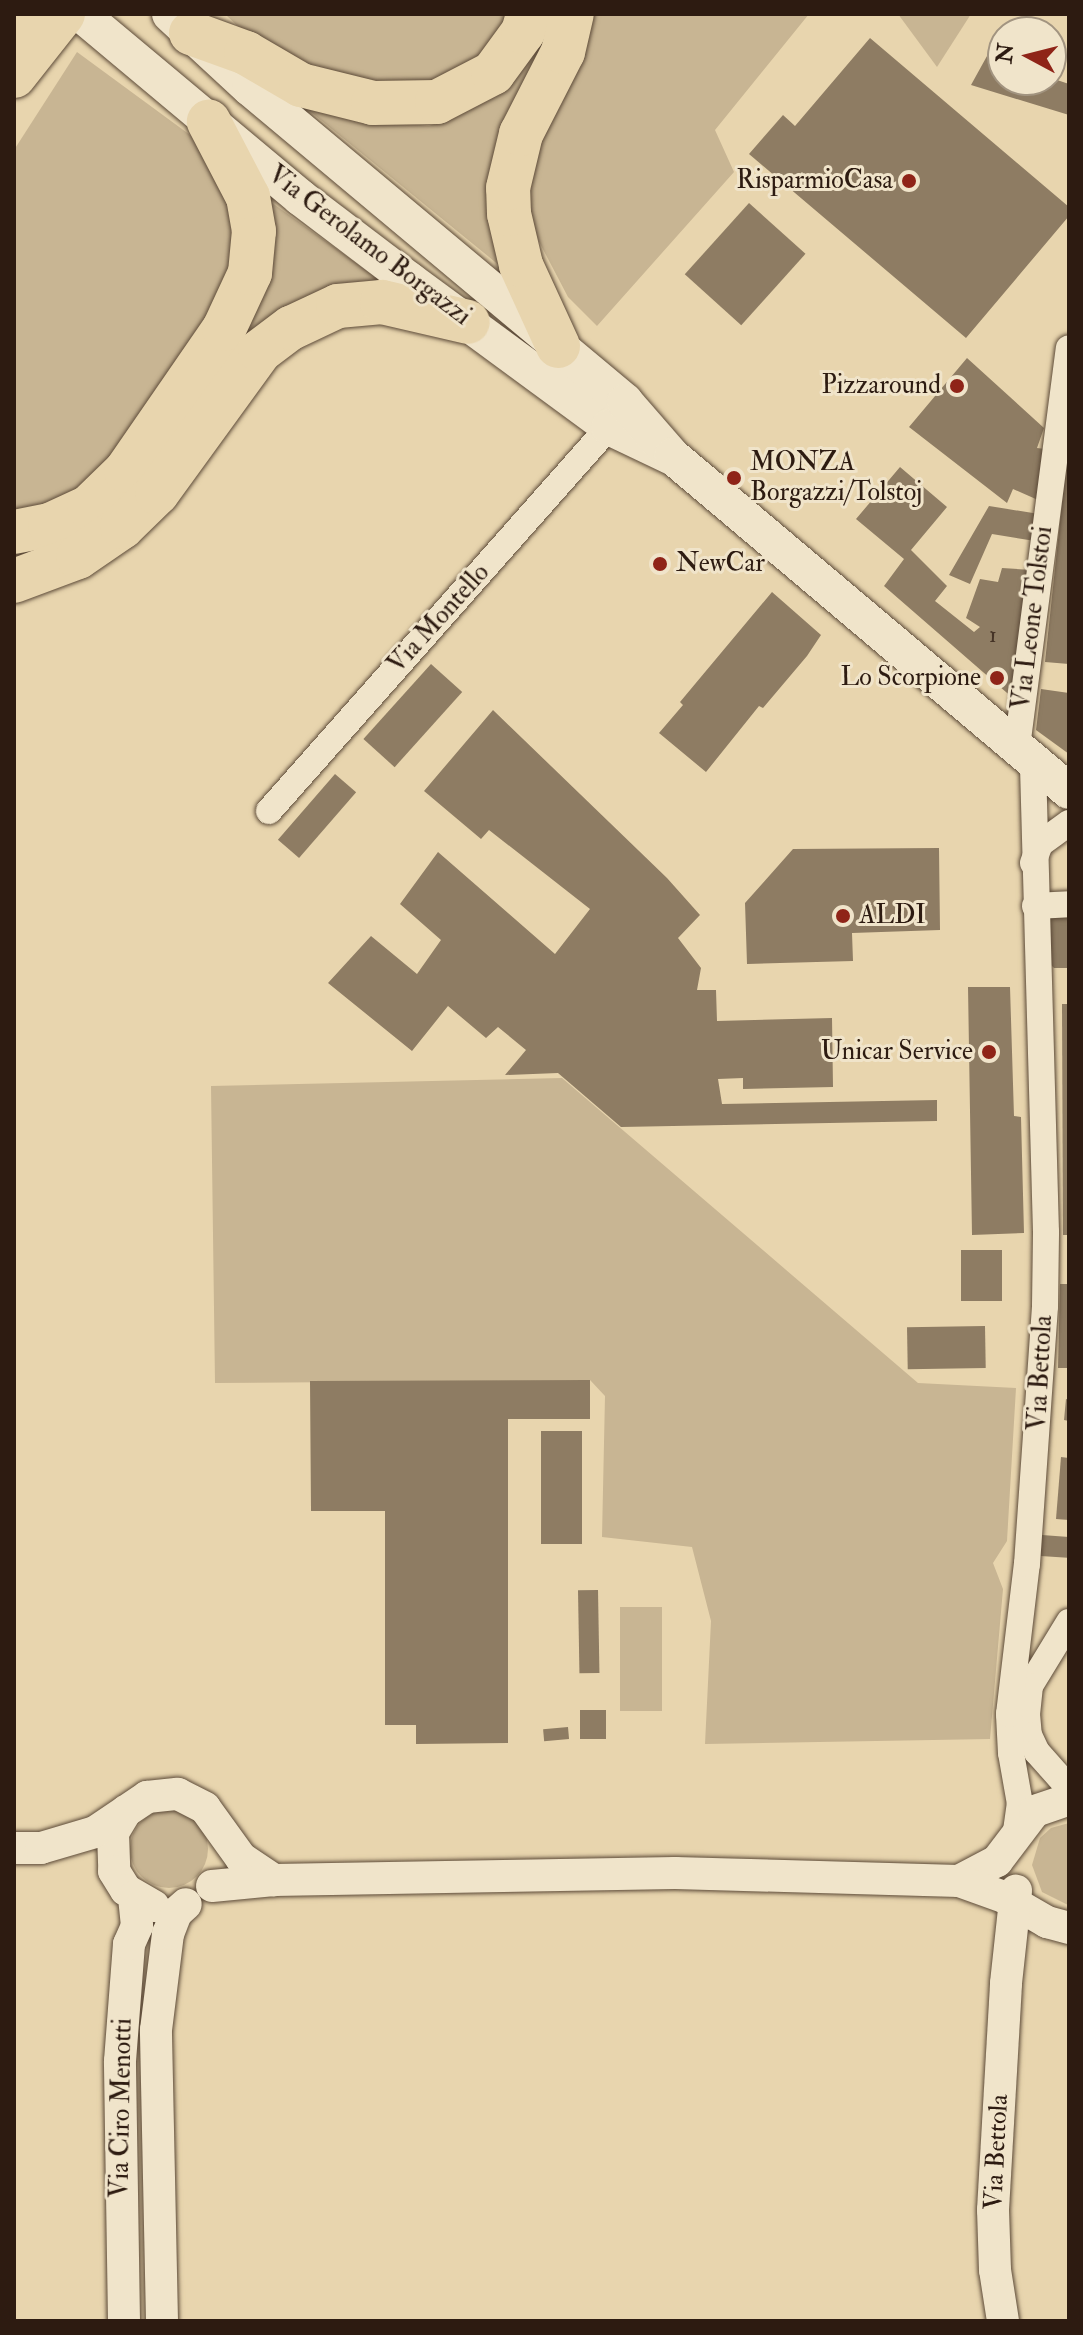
<!DOCTYPE html>
<style>
body{margin:0}
#map{position:relative;width:1083px;height:2335px;overflow:hidden;background:#e8d5ae;font-family:"IM FELL Double Pica",serif}
div>[style]{position:absolute}
[style*='--x']{left:calc(var(--x)*1px);top:calc(var(--y)*1px);width:calc(var(--w)*1px);rotate:calc(var(--a)*1deg)}
.green>*{inset:0;background:#c8b593;transform-origin:0 0}
.round{border-radius:50%}
.building>*{inset:0;background:#8e7c63;transform-origin:0 0}
.roads{filter:drop-shadow(0 0 2px #5c4a38) drop-shadow(0 0 2px #5c4a38)}
.minor>*{height:26px;margin:-13px;padding:0 13px;transform-origin:13px;border-radius:13px;background:#f0e4ca}
.tertiary>*{height:32px;margin:-16px;padding:0 16px;transform-origin:16px;border-radius:16px;background:#f0e4ca}
.secondary>*{height:36px;margin:-18px;padding:0 18px;transform-origin:18px;border-radius:18px;background:#f0e4ca}
.motorway>*{height:44px;margin:-22px;padding:0 22px;transform-origin:22px;border-radius:22px;background:#e8d5ae}
.dots>*{width:22px;height:22px;translate:-50% -50%;box-sizing:border-box;border:4px solid #f0e4ca;border-radius:50%}
span{translate:-50% -50%;white-space:nowrap;text-align:center;line-height:1.15;-webkit-text-stroke:6px #f0e4ca;paint-order:stroke}
.number-label{font-size:22px;color:#453326}
.number-label span{-webkit-text-stroke-width:0}
.poi-label{font-size:26px;color:#2d1b11}
.right{translate:-100% -50%;text-align:right}
.left{translate:0 -50%;text-align:left}
.street-label{font-size:26px;color:#2d1b11}
.frame{position:absolute;inset:0;border:16px solid #2d1b11;pointer-events:none}
.north{position:absolute;left:987px;top:16px;width:80px;height:80px;box-sizing:border-box;background:#f0e4ca;border:2px solid #a29480;border-radius:50%;rotate:277deg;font-size:22px;font-weight:700;line-height:32px;text-align:center;color:#2d1b11}
.north::after{content:'';display:block;margin:auto;width:28px;height:36px;background:#8f2418;clip-path:polygon(50% 0,100% 100%,50% 72%,0 100%)}
</style>
<div id="map">
<div class="green">
<i style="clip-path:polygon(225px 14px,508px 14px,474px 67px,438px 86px,349px 83px,248px 36px)"></i>
<i style="clip-path:polygon(546px 14px,556px 14px,505px 270px,300px 103px,367px 119px,429px 126px,469px 110px)"></i>
<i style="clip-path:polygon(588px 14px,809px 14px,715px 130px,734px 172px,597px 326px,568px 297px,523px 211px,524px 175px)"></i>
<i style="clip-path:polygon(898px 14px,971px 14px,937px 67px)"></i>
<i style="clip-path:polygon(77px 52px,201px 143px,223px 179px,238px 255px,227px 288px,104px 472px,47px 510px,14px 514px,14px 150px)"></i>
<i style="clip-path:polygon(268px 200px,391px 288px,326px 298px,128px 509px,14px 566px,14px 547px,67px 534px,255px 308px,273px 269px)"></i>
<i style="clip-path:polygon(562px 1078px,918px 1383px,1016px 1388px,1007px 1541px,993px 1563px,1003px 1589px,990px 1739px,705px 1744px,711px 1621px,692px 1547px,602px 1537px,605px 1396px,590px 1380px,215px 1383px,211px 1086px)"></i>
<i style="left:620px;top:1607px;width:42px;height:104px"></i>
<i class="round" style="left:130px;top:1810px;width:78px;height:78px"></i>
<i style="clip-path:polygon(1069px 1823px,1069px 1905px,1068px 1905px,1042px 1892px,1032px 1865px,1040px 1838px,1051px 1828px)"></i>
</div>
<div class="building">
<i style="clip-path:polygon(1003px 27px,1003px 80px,1051px 78px,1069px 84px,1069px 115px,971px 85px)"></i>
<i style="clip-path:polygon(870px 38px,1069px 207px,1069px 216px,966px 338px,749px 154px,783px 115px,795px 126px)"></i>
<i style="left:749px;top:203px;width:76px;height:96px;rotate:42deg"></i>
<i style="clip-path:polygon(967px 358px,1044px 428px,1037px 448px,1045px 449px,1038px 500px,1013px 489px,1007px 503px,909px 427px)"></i>
<i style="clip-path:polygon(1067px 456px,1069px 456px,1069px 664px,1045px 662px)"></i>
<i style="clip-path:polygon(900px 467px,947px 507px,911px 550px,947px 586px,935px 601px,974px 632px,980px 627px,966px 618px,980px 579px,998px 582px,1002px 568px,1031px 570px,1014px 699px,884px 586px,904px 559px,856px 519px)"></i>
<i style="clip-path:polygon(989px 506px,1039px 514px,1035px 541px,992px 534px,970px 584px,949px 575px)"></i>
<i style="clip-path:polygon(772px 592px,821px 635px,807px 656px,763px 708px,759px 706px,706px 772px,659px 733px,683px 705px,680px 702px)"></i>
<i style="left:431px;top:664px;width:42px;height:101px;rotate:42deg"></i>
<i style="clip-path:polygon(1041px 689px,1069px 693px,1069px 754px,1036px 730px)"></i>
<i style="clip-path:polygon(493px 710px,667px 878px,700px 915px,678px 938px,701px 968px,697px 990px,716px 990px,717px 1021px,832px 1018px,833px 1087px,743px 1089px,743px 1078px,718px 1079px,722px 1104px,937px 1100px,937px 1121px,621px 1127px,558px 1073px,505px 1075px,526px 1050px,498px 1027px,486px 1038px,448px 1006px,412px 1051px,328px 983px,371px 936px,417px 974px,441px 940px,400px 904px,438px 852px,555px 954px,590px 909px,489px 830px,481px 839px,424px 791px)"></i>
<i style="left:335px;top:774px;width:28px;height:87px;rotate:41deg"></i>
<i style="clip-path:polygon(939px 848px,940px 930px,852px 933px,853px 961px,747px 964px,745px 903px,793px 849px)"></i>
<i style="clip-path:polygon(1051px 916px,1069px 916px,1069px 968px,1054px 968px,1047px 961px,1046px 921px)"></i>
<i style="clip-path:polygon(968px 987px,1010px 987px,1014px 1116px,1021px 1117px,1024px 1233px,972px 1235px)"></i>
<i style="clip-path:polygon(1062px 1004px,1069px 1004px,1069px 1235px,1063px 1235px)"></i>
<i style="left:961px;top:1250px;width:41px;height:51px"></i>
<i style="clip-path:polygon(1060px 1284px,1069px 1284px,1069px 1368px,1058px 1368px)"></i>
<i style="left:985px;top:1326px;width:42px;height:78px;rotate:89deg"></i>
<i style="clip-path:polygon(590px 1380px,590px 1419px,508px 1419px,508px 1743px,416px 1744px,416px 1725px,385px 1725px,385px 1511px,311px 1511px,310px 1381px)"></i>
<i style="clip-path:polygon(1066px 1399px,1069px 1400px,1069px 1421px,1064px 1420px)"></i>
<i style="left:541px;top:1431px;width:41px;height:113px"></i>
<i style="clip-path:polygon(1061px 1457px,1069px 1458px,1069px 1520px,1056px 1519px)"></i>
<i style="left:1042px;top:1535px;width:27px;height:21px;rotate:4deg"></i>
<i style="left:598px;top:1590px;width:83px;height:20px;rotate:89deg"></i>
<i style="left:580px;top:1710px;width:26px;height:29px"></i>
<i style="left:568px;top:1727px;width:12px;height:25px;rotate:85deg"></i>
</div>
<div class="roads">
<div class="minor">
<i style="--x:1017;--y:747;--w:402;--a:-82.6"></i>
<i style="--x:269;--y:811;--w:513;--a:-48.48"></i>
<i style="--x:1033;--y:863;--w:20;--a:-70"></i>
<i style="--x:1040;--y:844;--w:36;--a:-36"></i>
<i style="--x:1035;--y:906;--w:34;--a:-3"></i>
<i style="--x:1069;--y:1622;--w:75;--a:121.4"></i>
<i style="--x:1030;--y:1686;--w:28;--a:96"></i>
<i style="--x:1027;--y:1714;--w:21;--a:85"></i>
<i style="--x:1029;--y:1735;--w:19;--a:65"></i>
<i style="--x:1037;--y:1752;--w:48;--a:48.4"></i>
<i style="--x:1015;--y:1838;--w:34;--a:-82"></i>
<i style="--x:1020;--y:1804;--w:52;--a:-100"></i>
<i style="--x:1011;--y:1753;--w:39;--a:-93"></i>
<i style="--x:1009;--y:1714;--w:151;--a:-83.2"></i>
<i style="--x:1027;--y:1564;--w:259;--a:-86"></i>
<i style="--x:1045;--y:1306;--w:74;--a:-89.2"></i>
<i style="--x:1046;--y:1232;--w:471;--a:-91.6"></i>
</div>
<div class="tertiary">
<i style="--x:126;--y:1811;--w:26;--a:121"></i>
<i style="--x:113;--y:1833;--w:38;--a:88"></i>
<i style="--x:114;--y:1871;--w:22;--a:58"></i>
<i style="--x:126;--y:1890;--w:32;--a:30"></i>
<i style="--x:14;--y:1848;--w:27;--a:0"></i>
<i style="--x:41;--y:1848;--w:56;--a:-16.5"></i>
<i style="--x:95;--y:1832;--w:63;--a:-33.9"></i>
<i style="--x:147;--y:1797;--w:31;--a:-6"></i>
<i style="--x:178;--y:1794;--w:30;--a:27"></i>
<i style="--x:205;--y:1808;--w:62;--a:54.2"></i>
<i style="--x:241;--y:1858;--w:40;--a:34"></i>
<i style="--x:959;--y:1881;--w:43;--a:-27.8"></i>
<i style="--x:997;--y:1861;--w:63;--a:-52.8"></i>
<i style="--x:1035;--y:1811;--w:36;--a:-19"></i>
<i style="--x:212;--y:1886;--w:62;--a:-5.5"></i>
<i style="--x:274;--y:1880;--w:401;--a:-1"></i>
<i style="--x:675;--y:1873;--w:284;--a:1.6"></i>
<i style="--x:959;--y:1881;--w:48;--a:19.6"></i>
<i style="--x:1004;--y:1897;--w:50;--a:30.2"></i>
<i style="--x:1047;--y:1922;--w:23;--a:15"></i>
<i style="--x:124;--y:2321;--w:260;--a:-90.9"></i>
<i style="--x:120;--y:2061;--w:117;--a:-85.6"></i>
<i style="--x:129;--y:1944;--w:20;--a:-66"></i>
<i style="--x:137;--y:1926;--w:29;--a:-96"></i>
<i style="--x:162;--y:2321;--w:291;--a:-91.2"></i>
<i style="--x:156;--y:2030;--w:97;--a:-82.9"></i>
<i style="--x:168;--y:1934;--w:22;--a:-69"></i>
<i style="--x:176;--y:1913;--w:13;--a:-42"></i>
<i style="--x:1003;--y:2321;--w:52;--a:-98.9"></i>
<i style="--x:995;--y:2270;--w:60;--a:-91.9"></i>
<i style="--x:993;--y:2210;--w:227;--a:-86.7"></i>
<i style="--x:1006;--y:1983;--w:93;--a:-83.8"></i>
</div>
<div class="secondary">
<i style="--x:81;--y:14;--w:287;--a:39.9"></i>
<i style="--x:301;--y:198;--w:136;--a:37.2"></i>
<i style="--x:409;--y:280;--w:248;--a:36.3"></i>
<i style="--x:609;--y:427;--w:68;--a:25.4"></i>
<i style="--x:170;--y:14;--w:109;--a:42.8"></i>
<i style="--x:250;--y:88;--w:489;--a:39.9"></i>
<i style="--x:625;--y:402;--w:72;--a:49"></i>
<i style="--x:672;--y:456;--w:519;--a:40.16"></i>
</div>
<div class="motorway">
<i style="--x:14;--y:22;--w:11;--a:-49"></i>
<i style="--x:191;--y:33;--w:59;--a:20"></i>
<i style="--x:246;--y:53;--w:64;--a:30.2"></i>
<i style="--x:301;--y:85;--w:74;--a:14"></i>
<i style="--x:373;--y:103;--w:64;--a:-0.9"></i>
<i style="--x:437;--y:102;--w:63;--a:-27.4"></i>
<i style="--x:493;--y:73;--w:51;--a:-53.8"></i>
<i style="--x:523;--y:32;--w:19;--a:-74"></i>
<i style="--x:14;--y:76;--w:79;--a:-51.7"></i>
<i style="--x:558;--y:346;--w:89;--a:-114.6"></i>
<i style="--x:521;--y:265;--w:52;--a:-103.2"></i>
<i style="--x:509;--y:214;--w:26;--a:-92"></i>
<i style="--x:508;--y:188;--w:56;--a:-76.5"></i>
<i style="--x:521;--y:134;--w:92;--a:-62.9"></i>
<i style="--x:563;--y:52;--w:39;--a:-77"></i>
<i style="--x:14;--y:532;--w:37;--a:-11"></i>
<i style="--x:50;--y:525;--w:43;--a:-24.8"></i>
<i style="--x:89;--y:507;--w:52;--a:-44.2"></i>
<i style="--x:126;--y:471;--w:173;--a:-55.4"></i>
<i style="--x:224;--y:329;--w:62;--a:-65.1"></i>
<i style="--x:250;--y:273;--w:42;--a:-84.6"></i>
<i style="--x:254;--y:231;--w:35;--a:-100"></i>
<i style="--x:248;--y:197;--w:85;--a:-117.5"></i>
<i style="--x:14;--y:581;--w:68;--a:-20.6"></i>
<i style="--x:78;--y:557;--w:53;--a:-34.3"></i>
<i style="--x:122;--y:527;--w:49;--a:-44.2"></i>
<i style="--x:157;--y:493;--w:175;--a:-54"></i>
<i style="--x:260;--y:351;--w:39;--a:-37"></i>
<i style="--x:291;--y:328;--w:52;--a:-25.1"></i>
<i style="--x:338;--y:306;--w:44;--a:-5.2"></i>
<i style="--x:382;--y:302;--w:88;--a:13.1"></i>
</div>
</div>
<div class="dots">
<i style="left:909px;top:181px;background:#8f2418"></i>
<i style="left:957px;top:386px;background:#8f2418"></i>
<i style="left:734px;top:478px;background:#8f2418"></i>
<i style="left:660px;top:564px;background:#8f2418"></i>
<i style="left:997px;top:678px;background:#8f2418"></i>
<i style="left:843px;top:916px;background:#8f2418"></i>
<i style="left:989px;top:1052px;background:#8f2418"></i>
</div>
<div class="number-label">
<span style="left:993px;top:636px">1</span>
</div>
<div class="poi-label">
<span class="right" style="left:893px;top:181px">RisparmioCasa</span>
<span class="right" style="left:941px;top:386px">Pizzaround</span>
<span class="left" style="left:750px;top:478px">MONZA<br>Borgazzi/Tolstoj</span>
<span class="left" style="left:676px;top:564px">NewCar</span>
<span class="right" style="left:981px;top:678px">Lo Scorpione</span>
<span class="left" style="left:859px;top:916px">ALDI</span>
<span class="right" style="left:973px;top:1052px">Unicar Service</span>
</div>
<div class="street-label">
<span style="left:369px;top:246px;rotate:37deg">Via Gerolamo Borgazzi</span>
<span style="left:1033px;top:618px;rotate:-83deg">Via Leone Tolstoi</span>
<span style="left:439px;top:619px;rotate:-48deg">Via Montello</span>
<span style="left:1041px;top:1373px;rotate:-87deg">Via Bettola</span>
<span style="left:122px;top:2108px;rotate:-89deg">Via Ciro Menotti</span>
<span style="left:997px;top:2152px;rotate:-87deg">Via Bettola</span>
</div>
<div class="frame"></div>
<div class="north">N</div>
</div>
